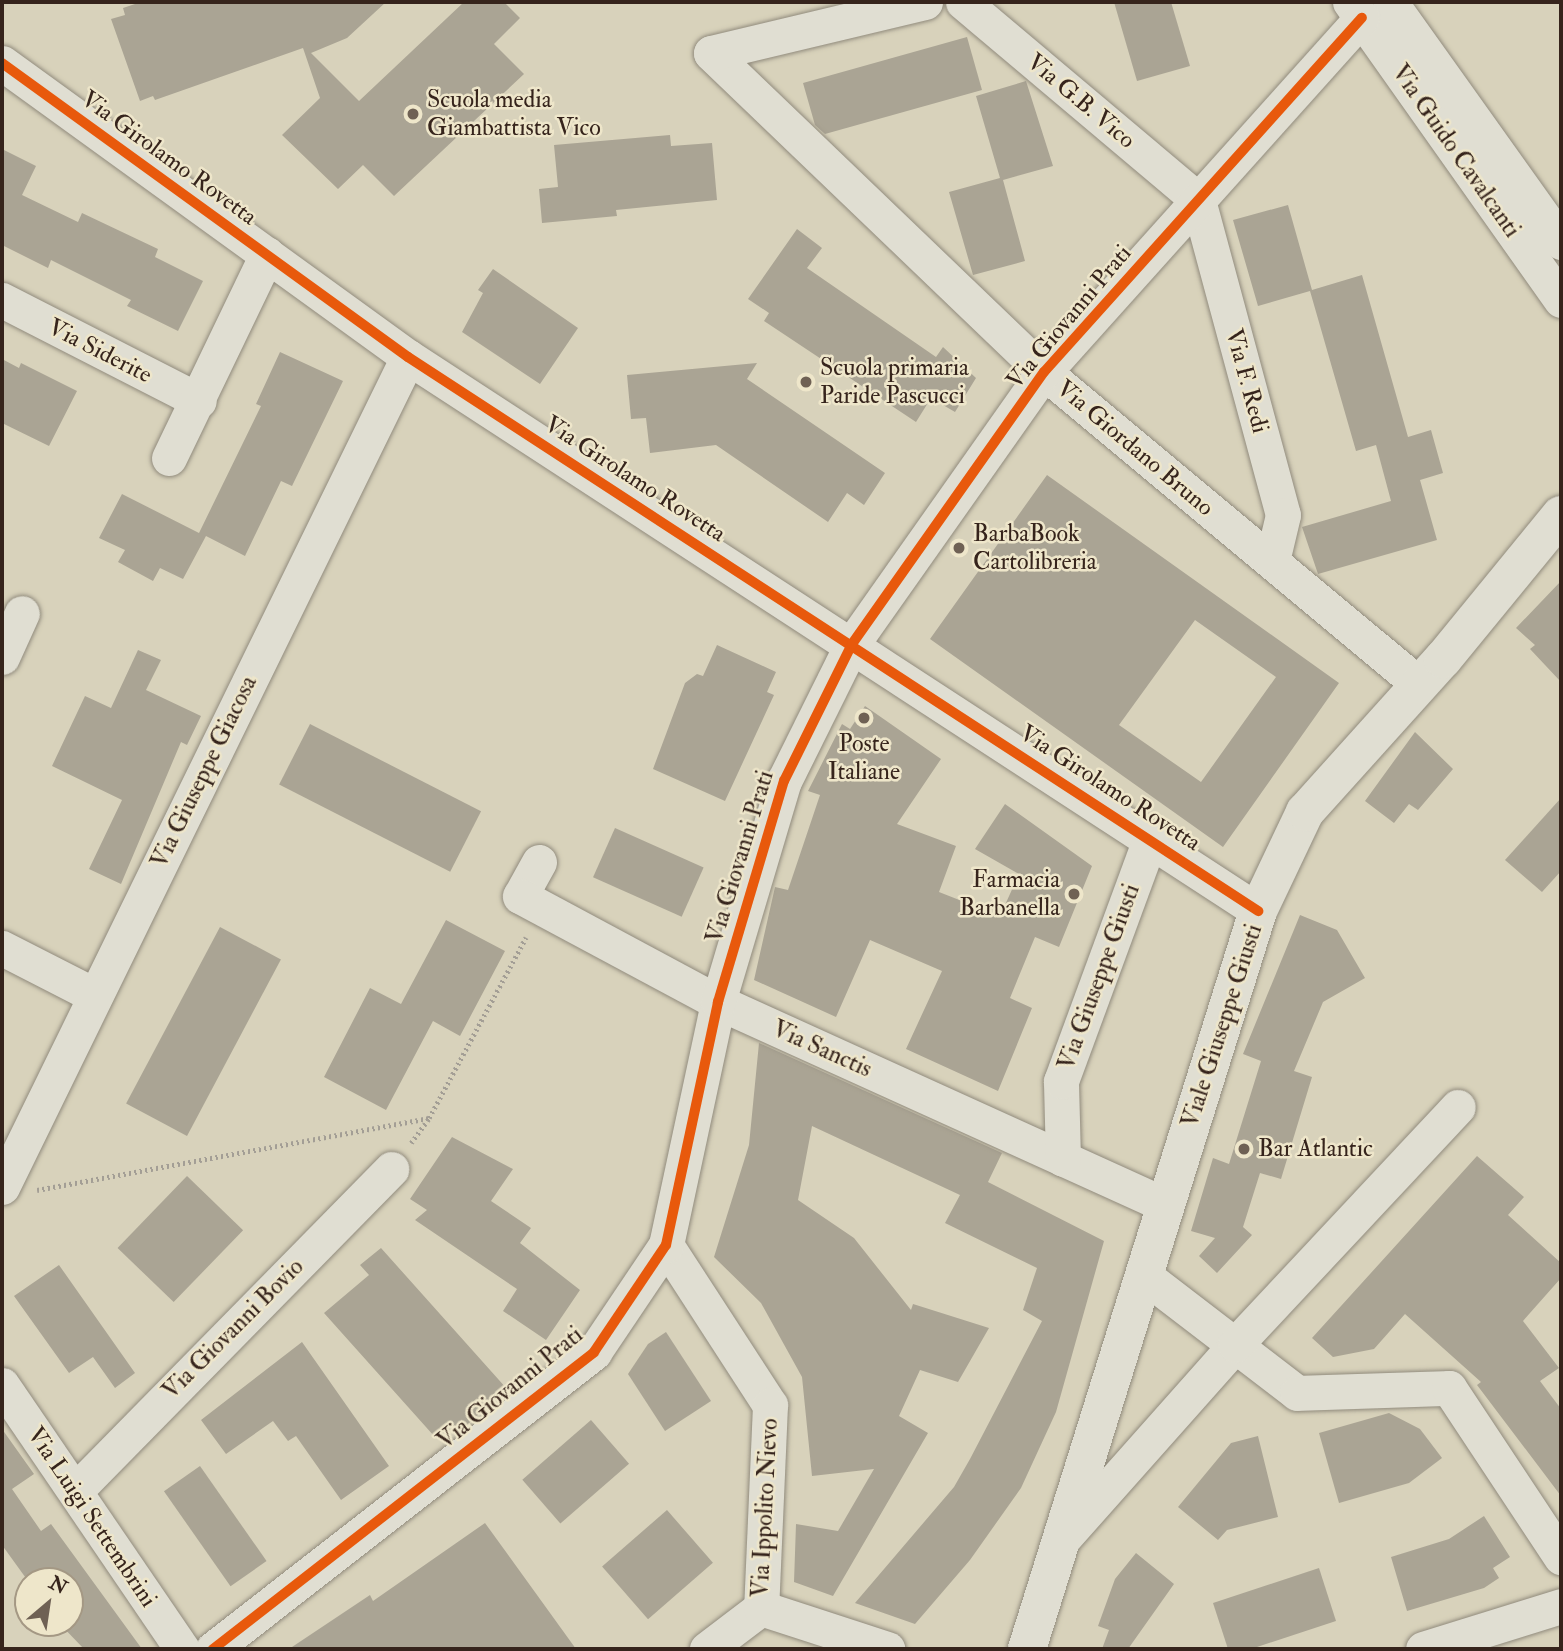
<!DOCTYPE html>
<style>
body{margin:0}
#map{position:relative;width:1563px;height:1651px;overflow:hidden;background:#d8d2bb;font-family:"IM FELL Double Pica",serif}
div>[style]{position:absolute}
[style*='--x']{left:calc(var(--x)*1px);top:calc(var(--y)*1px);width:calc(var(--w)*1px);rotate:calc(var(--a)*1deg)}
.building>*{inset:0;background:#aaa494;transform-origin:0 0}
.path>*{height:4.5px;margin-top:-2.25px;transform-origin:0;background:repeating-linear-gradient(90deg,#a39e95 0 2px,transparent 0 5.5px)}
.roads{filter:drop-shadow(0 0 2px #918b7d) drop-shadow(0 0 2px #918b7d)}
.street>*{height:35px;margin:-17.5px;padding:0 17.5px;transform-origin:17.5px;border-radius:17.5px;background:#e0ded2}
.secondary>*{height:38px;margin:-19px;padding:0 19px;transform-origin:19px;border-radius:19px;background:#e0ded2}
.cycleway>*{height:10px;margin:-5px;padding:0 5px;transform-origin:5px;border-radius:5px;background:#e8590c}
.dots>*{width:19px;height:19px;translate:-50% -50%;box-sizing:border-box;border:4px solid #eee6ca;border-radius:50%}
span{translate:-50% -50%;white-space:nowrap;text-align:center;line-height:1.15;-webkit-text-stroke:5px #eee6ca;paint-order:stroke}
.poi-label{font-size:24px;color:#36241c}
.left{translate:0 -50%;text-align:left}
.right{translate:-100% -50%;text-align:right}
.street-label{font-size:24px;color:#36241c}
.frame{position:absolute;inset:0;border:4px solid #36241c;pointer-events:none}
.north{position:absolute;left:14px;top:1567px;width:70px;height:70px;box-sizing:border-box;background:#eee6ca;border:2px solid #a49884;border-radius:50%;rotate:29deg;font-size:19px;font-weight:700;line-height:28px;text-align:center;color:#36241c}
.north::after{content:'';display:block;margin:auto;width:24px;height:32px;background:#6f6154;clip-path:polygon(50% 0,100% 100%,50% 72%,0 100%)}
</style>
<div id="map">
<div class="building">
<i style="clip-path:polygon(141px 2px,386px 2px,347px 38px,311px 53px,359px 101px,464px 2px,504px 2px,520px 18px,494px 44px,524px 74px,394px 196px,363px 165px,338px 189px,282px 135px,320px 98px,303px 48px,155px 100px,153px 96px,140px 101px,111px 19px,125px 15px,123px 8px)"></i>
<i style="clip-path:polygon(1114px 2px,1171px 2px,1190px 66px,1137px 81px)"></i>
<i style="clip-path:polygon(967px 37px,982px 90px,825px 134px,815px 125px,803px 83px)"></i>
<i style="clip-path:polygon(1026px 81px,1053px 166px,1003px 180px,1025px 261px,973px 275px,949px 192px,1000px 178px,976px 96px)"></i>
<i style="clip-path:polygon(670px 135px,671px 146px,712px 143px,717px 200px,616px 210px,617px 216px,542px 223px,539px 189px,558px 187px,554px 145px)"></i>
<i style="clip-path:polygon(2px 149px,36px 166px,22px 195px,78px 222px,82px 213px,158px 249px,155px 257px,203px 281px,178px 331px,127px 306px,131px 300px,51px 260px,48px 268px,2px 245px)"></i>
<i style="clip-path:polygon(1288px 205px,1312px 290px,1362px 275px,1408px 437px,1431px 430px,1443px 473px,1420px 480px,1437px 540px,1318px 574px,1302px 527px,1391px 501px,1376px 445px,1356px 451px,1310px 291px,1258px 306px,1233px 220px)"></i>
<i style="clip-path:polygon(797px 229px,822px 248px,807px 268px,936px 357px,943px 347px,976px 378px,955px 412px,931px 398px,916px 422px,764px 321px,769px 313px,748px 299px)"></i>
<i style="clip-path:polygon(493px 269px,578px 328px,540px 384px,462px 332px,483px 293px,478px 290px)"></i>
<i style="clip-path:polygon(280px 352px,343px 381px,292px 486px,281px 481px,245px 556px,206px 536px,183px 579px,160px 568px,153px 581px,118px 562px,125px 550px,99px 538px,122px 494px,199px 533px,261px 406px,256px 404px)"></i>
<i style="clip-path:polygon(2px 359px,19px 368px,21px 363px,77px 391px,49px 446px,2px 423px)"></i>
<i style="clip-path:polygon(757px 363px,747px 379px,885px 473px,864px 505px,847px 493px,828px 522px,716px 445px,650px 453px,646px 418px,631px 419px,627px 375px)"></i>
<i style="clip-path:polygon(evenodd,1047px 475px,1339px 683px,1223px 847px,930px 639px,1047px 475px,1195px 620px,1276px 677px,1201px 782px,1119px 725px,1195px 620px)"></i>
<i style="clip-path:polygon(1561px 581px,1561px 682px,1530px 649px,1535px 645px,1516px 628px)"></i>
<i style="clip-path:polygon(717px 645px,776px 672px,767px 692px,774px 695px,725px 801px,653px 769px,685px 683px,697px 674px,703px 676px)"></i>
<i style="clip-path:polygon(138px 650px,161px 660px,146px 690px,201px 716px,187px 745px,181px 742px,121px 884px,89px 869px,122px 800px,52px 766px,85px 696px,111px 708px)"></i>
<i style="clip-path:polygon(865px 706px,941px 759px,897px 824px,956px 846px,939px 892px,1000px 916px,1019px 874px,975px 849px,1005px 804px,1092px 866px,1059px 947px,1035px 937px,1010px 998px,1032px 1008px,998px 1091px,906px 1049px,942px 971px,870px 940px,836px 1017px,754px 980px,775px 887px,788px 890px,820px 795px,808px 791px,842px 724px,850px 729px)"></i>
<i style="left:310px;top:724px;width:192px;height:68px;rotate:27deg"></i>
<i style="clip-path:polygon(1415px 732px,1453px 769px,1418px 810px,1409px 804px,1394px 823px,1365px 801px)"></i>
<i style="clip-path:polygon(1561px 798px,1561px 871px,1542px 892px,1505px 860px)"></i>
<i style="left:615px;top:828px;width:97px;height:54px;rotate:24deg"></i>
<i style="clip-path:polygon(1300px 915px,1337px 930px,1365px 978px,1323px 1002px,1294px 1071px,1312px 1077px,1281px 1179px,1260px 1173px,1243px 1227px,1252px 1235px,1217px 1273px,1199px 1256px,1215px 1238px,1191px 1231px,1213px 1158px,1229px 1164px,1261px 1061px,1243px 1054px)"></i>
<i style="clip-path:polygon(446px 920px,505px 951px,460px 1036px,433px 1021px,386px 1110px,324px 1077px,370px 988px,401px 1004px)"></i>
<i style="left:220px;top:927px;width:69px;height:200px;rotate:28deg"></i>
<i style="clip-path:polygon(759px 1043px,1002px 1153px,988px 1182px,1104px 1241px,1056px 1412px,1021px 1488px,970px 1560px,915px 1624px,855px 1603px,954px 1487px,970px 1459px,1042px 1321px,1023px 1310px,1037px 1268px,945px 1223px,960px 1195px,812px 1126px,798px 1200px,854px 1238px,911px 1310px,913px 1304px,989px 1328px,958px 1382px,920px 1370px,899px 1416px,928px 1433px,833px 1596px,794px 1582px,796px 1524px,838px 1531px,874px 1469px,812px 1476px,802px 1377px,761px 1303px,714px 1257px,749px 1145px)"></i>
<i style="clip-path:polygon(452px 1137px,513px 1169px,491px 1201px,531px 1228px,520px 1243px,580px 1290px,546px 1340px,503px 1311px,517px 1289px,415px 1220px,427px 1210px,410px 1199px)"></i>
<i style="clip-path:polygon(1477px 1156px,1524px 1197px,1508px 1215px,1561px 1263px,1561px 1278px,1523px 1321px,1559px 1368px,1540px 1381px,1561px 1409px,1561px 1496px,1477px 1385px,1481px 1382px,1405px 1314px,1374px 1349px,1333px 1357px,1312px 1338px)"></i>
<i style="left:187px;top:1176px;width:78px;height:100px;rotate:44deg"></i>
<i style="clip-path:polygon(381px 1248px,507px 1389px,459px 1432px,449px 1422px,434px 1436px,324px 1313px,369px 1275px,360px 1265px)"></i>
<i style="clip-path:polygon(59px 1265px,135px 1373px,115px 1388px,93px 1357px,69px 1373px,14px 1296px)"></i>
<i style="clip-path:polygon(666px 1332px,711px 1401px,665px 1431px,628px 1374px,648px 1344px)"></i>
<i style="clip-path:polygon(302px 1342px,389px 1466px,341px 1500px,296px 1436px,288px 1441px,273px 1421px,226px 1454px,201px 1420px)"></i>
<i style="clip-path:polygon(1389px 1413px,1420px 1429px,1442px 1458px,1409px 1483px,1339px 1503px,1319px 1433px)"></i>
<i style="left:591px;top:1420px;width:58px;height:91px;rotate:49deg"></i>
<i style="clip-path:polygon(2px 1429px,34px 1474px,12px 1489px,41px 1531px,51px 1524px,142px 1649px,84px 1649px,59px 1623px,70px 1623px,70px 1581px,28px 1581px,2px 1545px)"></i>
<i style="clip-path:polygon(1258px 1436px,1278px 1517px,1227px 1530px,1218px 1540px,1178px 1507px,1231px 1443px)"></i>
<i style="left:200px;top:1466px;width:116px;height:44px;rotate:55deg"></i>
<i style="left:667px;top:1510px;width:70px;height:86px;rotate:49deg"></i>
<i style="clip-path:polygon(1484px 1516px,1510px 1557px,1493px 1568px,1499px 1578px,1484px 1588px,1407px 1611px,1391px 1557px,1449px 1539px)"></i>
<i style="clip-path:polygon(485px 1523px,576px 1649px,289px 1649px,370px 1595px,373px 1601px)"></i>
<i style="clip-path:polygon(1136px 1553px,1174px 1584px,1128px 1649px,1102px 1649px,1109px 1630px,1098px 1626px,1115px 1579px)"></i>
<i style="clip-path:polygon(1319px 1568px,1336px 1621px,1251px 1649px,1228px 1649px,1213px 1603px)"></i>
</div>
<div class="path">
<i style="--x:411;--y:1143;--w:31;--a:-54"></i>
<i style="--x:429;--y:1118;--w:205;--a:-61.8"></i>
<i style="--x:37;--y:1190;--w:399;--a:-10.4"></i>
</div>
<div class="roads">
<div class="street">
<i style="--x:963;--y:2;--w:307;--a:40.1"></i>
<i style="--x:1198;--y:200;--w:326;--a:74.9"></i>
<i style="--x:1283;--y:515;--w:47;--a:103.4"></i>
<i style="--x:1350;--y:2;--w:365;--a:54.7"></i>
<i style="--x:1390;--y:2;--w:295;--a:54.5"></i>
<i style="--x:711;--y:53;--w:461;--a:43.8"></i>
<i style="--x:1044;--y:372;--w:488;--a:39.8"></i>
<i style="--x:711;--y:53;--w:220;--a:-13.4"></i>
<i style="--x:2;--y:63;--w:501;--a:35.91"></i>
<i style="--x:408;--y:357;--w:1015;--a:33.09"></i>
<i style="--x:2;--y:300;--w:221;--a:27.1"></i>
<i style="--x:169;--y:458;--w:226;--a:-64.3"></i>
<i style="--x:2;--y:657;--w:48;--a:-65.6"></i>
<i style="--x:539;--y:862;--w:39;--a:119"></i>
<i style="--x:520;--y:896;--w:225;--a:28.2"></i>
<i style="--x:718;--y:1002;--w:491;--a:24.4"></i>
<i style="--x:2;--y:948;--w:103;--a:27.1"></i>
<i style="--x:1063;--y:1159;--w:78;--a:-91.5"></i>
<i style="--x:1061;--y:1081;--w:258;--a:-69.8"></i>
<i style="--x:2;--y:1187;--w:924;--a:-63.93"></i>
<i style="--x:666;--y:1245;--w:191;--a:57"></i>
<i style="--x:770;--y:1405;--w:203;--a:92.5"></i>
<i style="--x:761;--y:1608;--w:68;--a:142.8"></i>
<i style="--x:1146;--y:1277;--w:190;--a:37.5"></i>
<i style="--x:1297;--y:1393;--w:152;--a:-1.9"></i>
<i style="--x:1449;--y:1388;--w:203;--a:56.5"></i>
<i style="--x:2;--y:1385;--w:320;--a:55.7"></i>
<i style="--x:76;--y:1490;--w:450;--a:-45.5"></i>
<i style="--x:1062;--y:1540;--w:261;--a:-48.4"></i>
<i style="--x:1235;--y:1345;--w:326;--a:-46.9"></i>
<i style="--x:761;--y:1608;--w:133;--a:18"></i>
<i style="--x:213;--y:1649;--w:483;--a:-37.9"></i>
<i style="--x:594;--y:1352;--w:129;--a:-56.1"></i>
<i style="--x:666;--y:1245;--w:249;--a:-77.9"></i>
<i style="--x:718;--y:1002;--w:231;--a:-73.4"></i>
<i style="--x:784;--y:781;--w:153;--a:-63.6"></i>
<i style="--x:852;--y:644;--w:333;--a:-54.8"></i>
<i style="--x:1044;--y:372;--w:476;--a:-48.1"></i>
<i style="--x:1423;--y:1649;--w:145;--a:-17.3"></i>
</div>
<div class="secondary">
<i style="--x:1027;--y:1649;--w:773;--a:-72.62"></i>
<i style="--x:1258;--y:911;--w:110;--a:-64.6"></i>
<i style="--x:1305;--y:812;--w:206;--a:-48"></i>
<i style="--x:1443;--y:659;--w:186;--a:-50.7"></i>
</div>
</div>
<div class="cycleway">
<i style="--x:2;--y:63;--w:501;--a:35.91"></i>
<i style="--x:408;--y:357;--w:1015;--a:33.09"></i>
<i style="--x:213;--y:1649;--w:483;--a:-37.9"></i>
<i style="--x:594;--y:1352;--w:129;--a:-56.1"></i>
<i style="--x:666;--y:1245;--w:249;--a:-77.9"></i>
<i style="--x:718;--y:1002;--w:231;--a:-73.4"></i>
<i style="--x:784;--y:781;--w:153;--a:-63.6"></i>
<i style="--x:852;--y:644;--w:333;--a:-54.8"></i>
<i style="--x:1044;--y:372;--w:476;--a:-48.1"></i>
</div>
<div class="dots">
<i style="left:413px;top:114px;background:#6f6154"></i>
<i style="left:806px;top:382px;background:#6f6154"></i>
<i style="left:959px;top:548px;background:#6f6154"></i>
<i style="left:864px;top:718px;background:#6f6154"></i>
<i style="left:1074px;top:894px;background:#6f6154"></i>
<i style="left:1244px;top:1149px;background:#6f6154"></i>
</div>
<div class="poi-label">
<span class="left" style="left:427px;top:114px">Scuola media<br>Giambattista Vico</span>
<span class="left" style="left:820px;top:382px">Scuola primaria<br>Paride Pascucci</span>
<span class="left" style="left:973px;top:548px">BarbaBook<br>Cartolibreria</span>
<span style="left:864px;top:758px">Poste<br>Italiane</span>
<span class="right" style="left:1060px;top:894px">Farmacia<br>Barbanella</span>
<span class="left" style="left:1258px;top:1149px">Bar Atlantic</span>
</div>
<div class="street-label">
<span style="left:1081px;top:101px;rotate:40deg">Via G.B. Vico</span>
<span style="left:1456px;top:151px;rotate:55deg">Via Guido Cavalcanti</span>
<span style="left:169px;top:158px;rotate:36deg">Via Girolamo Rovetta</span>
<span style="left:1069px;top:317px;rotate:-50deg">Via Giovanni Prati</span>
<span style="left:100px;top:351px;rotate:27deg">Via Siderite</span>
<span style="left:1247px;top:381px;rotate:75deg">Via F. Redi</span>
<span style="left:1135px;top:448px;rotate:40deg">Via Giordano Bruno</span>
<span style="left:635px;top:479px;rotate:33deg">Via Girolamo Rovetta</span>
<span style="left:204px;top:772px;rotate:-64deg">Via Giuseppe Giacosa</span>
<span style="left:1110px;top:788px;rotate:33deg">Via Girolamo Rovetta</span>
<span style="left:740px;top:857px;rotate:-73deg">Via Giovanni Prati</span>
<span style="left:1099px;top:977px;rotate:-70deg">Via Giuseppe Giusti</span>
<span style="left:1222px;top:1026px;rotate:-72deg">Viale Giuseppe Giusti</span>
<span style="left:822px;top:1049px;rotate:24deg">Via Sanctis</span>
<span style="left:233px;top:1329px;rotate:-45deg">Via Giovanni Bovio</span>
<span style="left:510px;top:1388px;rotate:-39deg">Via Giovanni Prati</span>
<span style="left:765px;top:1508px;rotate:-87deg">Via Ippolito Nievo</span>
<span style="left:92px;top:1517px;rotate:56deg">Via Luigi Settembrini</span>
</div>
<div class="frame"></div>
<div class="north">N</div>
</div>
